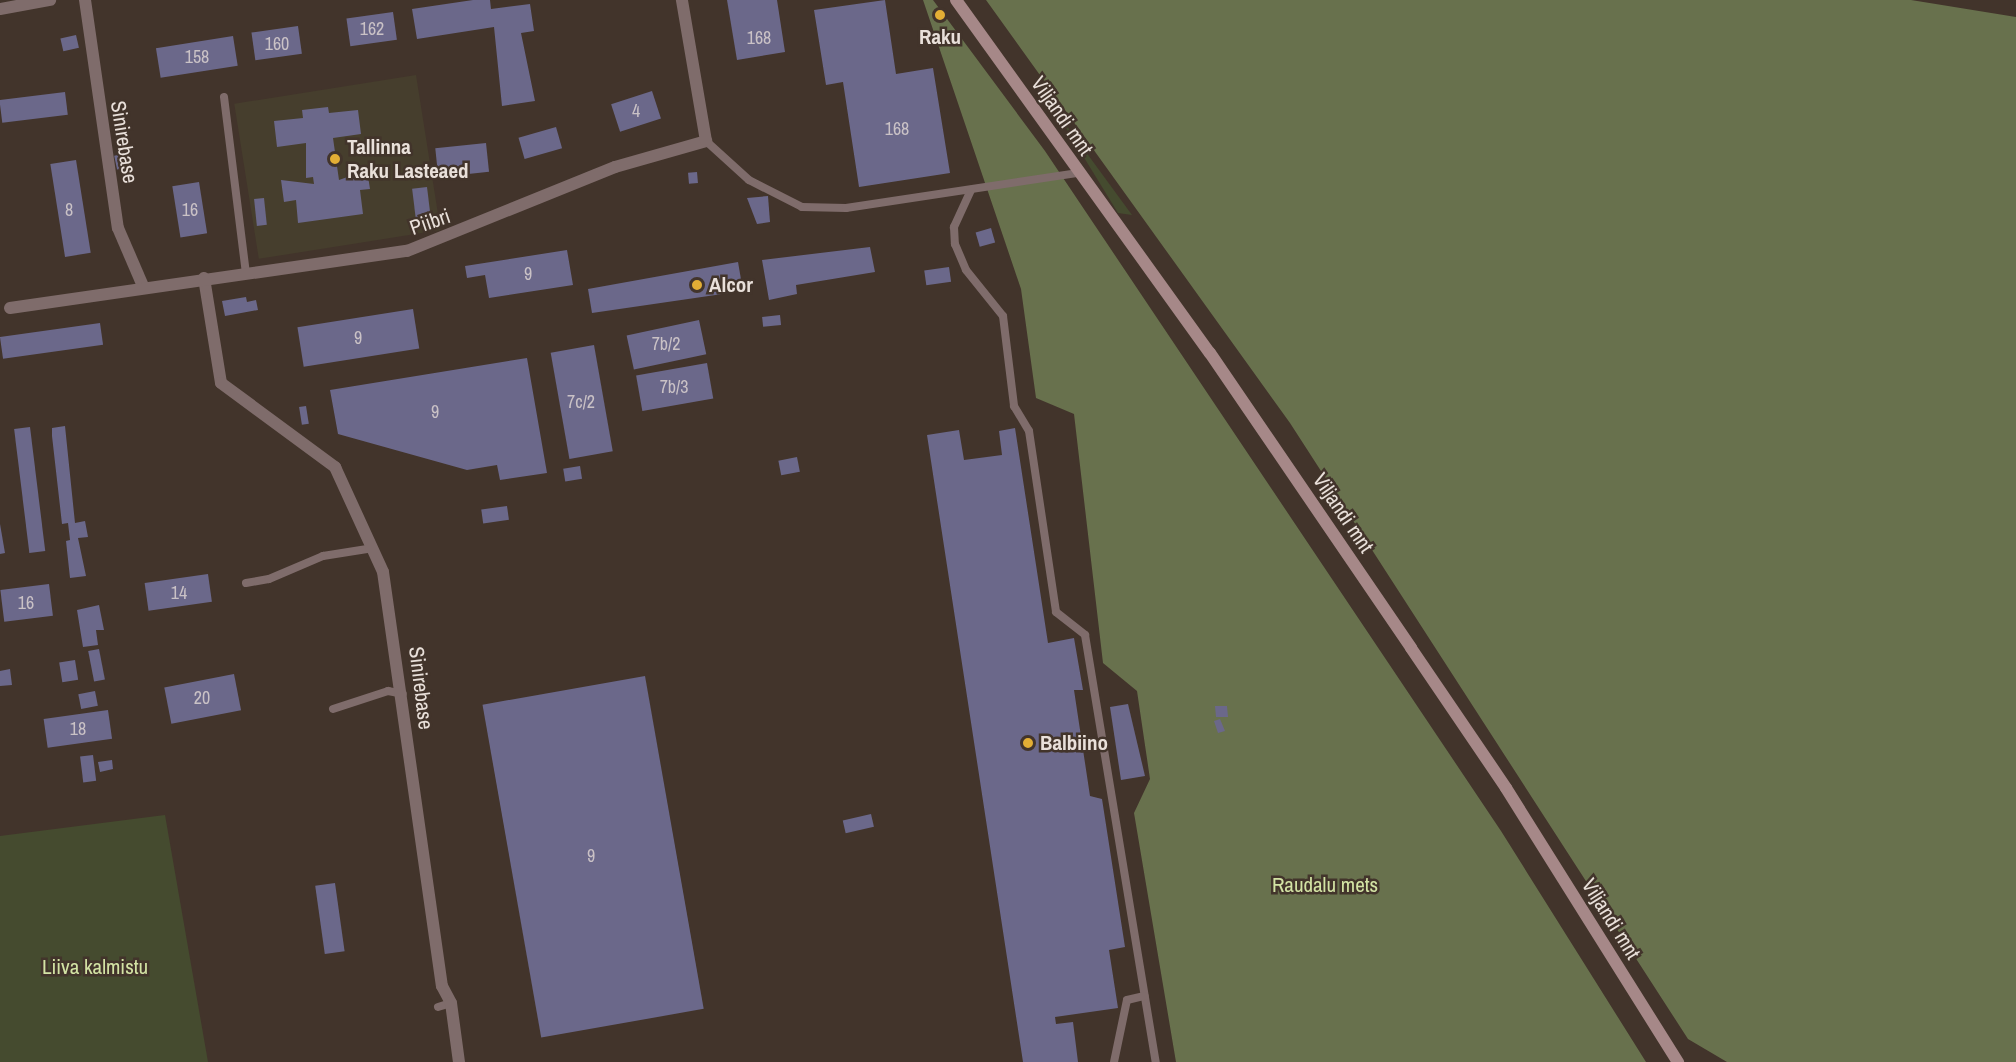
<!DOCTYPE html>
<style>
body{margin:0}
#map{position:relative;width:2016px;height:1062px;overflow:hidden;background:#42342b;font-family:"Archivo Narrow",sans-serif}
div>[style]{position:absolute}
[style*='--x']{left:calc(var(--x)*1px);top:calc(var(--y)*1px);width:calc(var(--w)*1px);rotate:calc(var(--a)*1deg)}
.education>*{inset:0;background:#463e2d;transform-origin:0 0}
.green>*{inset:0;background:#454b2f}
.forest>*{inset:0;background:#68714d}
.building>*{inset:0;background:#6b688a;transform-origin:0 0}
.service>*{height:8px;margin:-4px;padding:0 4px;transform-origin:4px;border-radius:4px;background:#7f6c6b}
.minor>*{height:12px;margin:-6px;padding:0 6px;transform-origin:6px;border-radius:6px;background:#7f6c6b}
.tertiary>*{height:12px;margin:-6px;padding:0 6px;transform-origin:6px;border-radius:6px;background:#7f6c6b}
.secondary>*{height:12px;margin:-6px;padding:0 6px;transform-origin:6px;border-radius:6px;background:#a68888}
.dots>*{width:16px;height:16px;translate:-50% -50%;box-sizing:border-box;border:3px solid #42342b;border-radius:50%}
span{translate:-50% -50%;white-space:nowrap;text-align:center;line-height:1.15;-webkit-text-stroke:5px #42342b;paint-order:stroke}
.number-label{font-size:18px;color:#cac2c6}
.number-label span{-webkit-text-stroke-width:0}
.poi-label{font-size:21px;color:#e9e0da;font-weight:700}
.left{translate:0 -50%;text-align:left}
.street-label{font-size:21px;color:#e9e0da}
.park-label{font-size:21px;color:#d3e3a4}
</style>
<div id="map">
<div class="education">
<i style="left:416px;top:75px;width:157px;height:184px;rotate:81deg"></i>
</div>
<div class="green">
<i style="clip-path:polygon(1053px 107px,1132px 215px,1118px 213px)"></i>
<i style="clip-path:polygon(165px 815px,208px 1062px,0 1062px,0 836px)"></i>
</div>
<div class="forest">
<i style="clip-path:polygon(923px 0,933px 0,1045px 151px,1501px 831px,1646px 1062px,1176px 1062px,1134px 813px,1150px 779px,1137px 691px,1103px 663px,1074px 414px,1036px 398px,1021px 289px)"></i>
<i style="clip-path:polygon(986px 0,1911px 0,2016px 17px,2016px 1062px,1727px 1062px,1688px 1039px,1290px 423px)"></i>
</div>
<div class="building">
<i style="clip-path:polygon(473px 0,490px 0,491px 9px,530px 4px,534px 31px,521px 33px,535px 101px,502px 106px,494px 27px,417px 39px,412px 9px)"></i>
<i style="clip-path:polygon(727px 0,777px 0,785px 52px,737px 60px)"></i>
<i style="clip-path:polygon(885px 0,896px 74px,933px 68px,950px 173px,859px 187px,843px 82px,826px 85px,814px 10px)"></i>
<i style="left:393px;top:12px;width:28px;height:47px;rotate:82deg"></i>
<i style="left:298px;top:26px;width:28px;height:47px;rotate:82deg"></i>
<i style="left:76px;top:35px;width:13px;height:16px;rotate:77deg"></i>
<i style="left:233px;top:36px;width:30px;height:78px;rotate:81deg"></i>
<i style="left:652px;top:91px;width:29px;height:43px;rotate:72deg"></i>
<i style="left:65px;top:92px;width:23px;height:66px;rotate:83deg"></i>
<i style="clip-path:polygon(328px 107px,329px 113px,358px 110px,361px 134px,333px 138px,339px 180px,367px 170px,370px 189px,360px 190px,363px 214px,298px 223px,296px 200px,284px 202px,281px 180px,314px 184px,313px 177px,306px 178px,306px 143px,277px 147px,274px 121px,303px 118px,302px 110px)"></i>
<i style="left:556px;top:127px;width:22px;height:39px;rotate:74deg"></i>
<i style="left:486px;top:143px;width:29px;height:51px;rotate:84deg"></i>
<i style="left:123px;top:154px;width:14px;height:9px;rotate:78deg"></i>
<i style="left:76px;top:160px;width:94px;height:26px;rotate:81deg"></i>
<i style="left:697px;top:172px;width:11px;height:9px;rotate:85deg"></i>
<i style="left:199px;top:182px;width:52px;height:27px;rotate:81deg"></i>
<i style="left:427px;top:187px;width:31px;height:15px;rotate:83deg"></i>
<i style="clip-path:polygon(768px 196px,770px 222px,757px 224px,747px 198px)"></i>
<i style="left:264px;top:198px;width:27px;height:10px;rotate:84deg"></i>
<i style="left:991px;top:228px;width:15px;height:16px;rotate:74deg"></i>
<i style="clip-path:polygon(870px 247px,875px 272px,796px 285px,797px 294px,769px 300px,762px 260px)"></i>
<i style="clip-path:polygon(567px 250px,573px 285px,489px 298px,485px 275px,467px 278px,465px 266px)"></i>
<i style="clip-path:polygon(738px 262px,743px 291px,592px 313px,588px 289px)"></i>
<i style="left:949px;top:267px;width:15px;height:25px;rotate:82deg"></i>
<i style="clip-path:polygon(246px 297px,247px 302px,256px 300px,258px 310px,225px 316px,222px 301px)"></i>
<i style="left:413px;top:309px;width:40px;height:117px;rotate:81deg"></i>
<i style="left:780px;top:315px;width:10px;height:18px;rotate:84deg"></i>
<i style="left:699px;top:320px;width:35px;height:74px;rotate:78deg"></i>
<i style="left:100px;top:323px;width:22px;height:101px;rotate:82deg"></i>
<i style="left:594px;top:345px;width:108px;height:44px;rotate:80deg"></i>
<i style="clip-path:polygon(527px 358px,547px 473px,500px 480px,497px 465px,467px 470px,338px 434px,330px 390px)"></i>
<i style="left:707px;top:363px;width:36px;height:72px;rotate:80deg"></i>
<i style="left:306px;top:406px;width:18px;height:7px;rotate:81deg"></i>
<i style="clip-path:polygon(65px 426px,75px 523px,85px 521px,88px 537px,78px 538px,86px 576px,70px 578px,66px 541px,70px 540px,68px 523px,62px 524px,52px 436px,52px 428px)"></i>
<i style="left:30px;top:427px;width:125px;height:16px;rotate:83deg"></i>
<i style="clip-path:polygon(1015px 428px,1048px 643px,1074px 638px,1083px 690px,1074px 690px,1090px 796px,1102px 799px,1125px 947px,1109px 950px,1118px 1008px,1055px 1017px,1056px 1024px,1073px 1022px,1078px 1062px,1023px 1062px,927px 435px,959px 430px,964px 460px,1002px 455px,999px 431px)"></i>
<i style="left:797px;top:457px;width:15px;height:19px;rotate:79deg"></i>
<i style="left:580px;top:466px;width:13px;height:17px;rotate:81deg"></i>
<i style="left:507px;top:506px;width:14px;height:26px;rotate:82deg"></i>
<i style="clip-path:polygon(0 524px,5px 553px,0 554px)"></i>
<i style="left:208px;top:574px;width:28px;height:64px;rotate:82deg"></i>
<i style="left:49px;top:584px;width:32px;height:49px;rotate:83deg"></i>
<i style="clip-path:polygon(99px 605px,104px 630px,96px 630px,98px 645px,83px 647px,77px 610px)"></i>
<i style="left:99px;top:649px;width:31px;height:11px;rotate:79deg"></i>
<i style="left:75px;top:660px;width:20px;height:16px;rotate:81deg"></i>
<i style="clip-path:polygon(10px 669px,12px 685px,0 686px,0 671px)"></i>
<i style="left:234px;top:674px;width:37px;height:71px;rotate:79deg"></i>
<i style="left:645px;top:676px;width:338px;height:165px;rotate:80deg"></i>
<i style="left:95px;top:691px;width:15px;height:17px;rotate:79deg"></i>
<i style="clip-path:polygon(1128px 704px,1145px 776px,1121px 780px,1110px 707px)"></i>
<i style="clip-path:polygon(1215px 706px,1227px 706px,1228px 717px,1216px 717px)"></i>
<i style="left:108px;top:710px;width:29px;height:65px;rotate:82deg"></i>
<i style="clip-path:polygon(1220px 719px,1225px 731px,1218px 733px,1214px 721px)"></i>
<i style="left:93px;top:755px;width:26px;height:13px;rotate:83deg"></i>
<i style="clip-path:polygon(112px 760px,113px 769px,100px 772px,98px 762px)"></i>
<i style="left:871px;top:814px;width:13px;height:29px;rotate:77deg"></i>
<i style="left:335px;top:883px;width:69px;height:20px;rotate:82deg"></i>
</div>
<div class="service">
<i style="--x:224;--y:97;--w:177;--a:82.9"></i>
<i style="--x:706;--y:141;--w:58;--a:42.2"></i>
<i style="--x:749;--y:180;--w:59;--a:27"></i>
<i style="--x:802;--y:207;--w:44;--a:1.3"></i>
<i style="--x:846;--y:208;--w:235;--a:-8.6"></i>
<i style="--x:971;--y:190;--w:41;--a:114.7"></i>
<i style="--x:954;--y:227;--w:17;--a:87"></i>
<i style="--x:955;--y:244;--w:28;--a:67"></i>
<i style="--x:966;--y:270;--w:59;--a:51.2"></i>
<i style="--x:1003;--y:316;--w:91;--a:83"></i>
<i style="--x:1014;--y:406;--w:29;--a:59"></i>
<i style="--x:1029;--y:431;--w:183;--a:81.5"></i>
<i style="--x:1056;--y:612;--w:37;--a:38"></i>
<i style="--x:1085;--y:635;--w:433;--a:80.6"></i>
<i style="--x:246;--y:583;--w:23;--a:-10"></i>
<i style="--x:269;--y:579;--w:59;--a:-23.1"></i>
<i style="--x:323;--y:556;--w:51;--a:-9.1"></i>
<i style="--x:333;--y:709;--w:58;--a:-18.1"></i>
<i style="--x:388;--y:691;--w:15;--a:11"></i>
<i style="--x:438;--y:1007;--w:14;--a:-17"></i>
<i style="--x:1114;--y:1062;--w:63;--a:-78.2"></i>
<i style="--x:1127;--y:1000;--w:18;--a:-13"></i>
</div>
<div class="minor">
<i style="--x:85;--y:0;--w:230;--a:81.8"></i>
<i style="--x:118;--y:228;--w:63;--a:66.7"></i>
<i style="--x:204;--y:278;--w:106;--a:80.8"></i>
<i style="--x:221;--y:383;--w:142;--a:36.4"></i>
<i style="--x:335;--y:467;--w:115;--a:65.4"></i>
<i style="--x:383;--y:572;--w:418;--a:81.9"></i>
<i style="--x:442;--y:986;--w:19;--a:62"></i>
<i style="--x:451;--y:1003;--w:60;--a:82.3"></i>
<i style="--x:10;--y:308;--w:401;--a:-8.2"></i>
<i style="--x:407;--y:251;--w:224;--a:-22"></i>
<i style="--x:615;--y:167;--w:95;--a:-15.9"></i>
<i style="--x:706;--y:141;--w:143;--a:-99.7"></i>
</div>
<div class="tertiary">
<i style="--x:0;--y:9;--w:51;--a:-10.2"></i>
</div>
<div class="secondary">
<i style="--x:956;--y:0;--w:435;--a:54.3"></i>
<i style="--x:1210;--y:353;--w:357;--a:55.7"></i>
<i style="--x:1411;--y:648;--w:169;--a:55.8"></i>
<i style="--x:1506;--y:788;--w:324;--a:57.9"></i>
</div>
<div class="dots">
<i style="left:940px;top:15px;background:#e3ae35"></i>
<i style="left:335px;top:159px;background:#e3ae35"></i>
<i style="left:697px;top:285px;background:#e3ae35"></i>
<i style="left:1028px;top:743px;background:#e3ae35"></i>
</div>
<div class="number-label">
<span style="left:372px;top:29px">162</span>
<span style="left:759px;top:38px">168</span>
<span style="left:277px;top:44px">160</span>
<span style="left:197px;top:57px">158</span>
<span style="left:636px;top:111px">4</span>
<span style="left:897px;top:129px">168</span>
<span style="left:69px;top:210px">8</span>
<span style="left:190px;top:210px">16</span>
<span style="left:528px;top:274px">9</span>
<span style="left:358px;top:338px">9</span>
<span style="left:666px;top:344px">7b/2</span>
<span style="left:674px;top:387px">7b/3</span>
<span style="left:581px;top:402px">7c/2</span>
<span style="left:435px;top:412px">9</span>
<span style="left:179px;top:593px">14</span>
<span style="left:26px;top:603px">16</span>
<span style="left:202px;top:698px">20</span>
<span style="left:78px;top:729px">18</span>
<span style="left:591px;top:856px">9</span>
</div>
<div class="poi-label">
<span style="left:940px;top:37px">Raku</span>
<span class="left" style="left:347px;top:159px">Tallinna<br>Raku Lasteaed</span>
<span class="left" style="left:709px;top:285px">Alcor</span>
<span class="left" style="left:1040px;top:743px">Balbiino</span>
</div>
<div class="street-label">
<span style="left:1062px;top:116px;rotate:55deg">Viljandi mnt</span>
<span style="left:124px;top:142px;rotate:81deg">Sinirebase</span>
<span style="left:430px;top:222px;rotate:-19deg">Piibri</span>
<span style="left:1343px;top:513px;rotate:56deg">Viljandi mnt</span>
<span style="left:421px;top:688px;rotate:83deg">Sinirebase</span>
<span style="left:1611px;top:919px;rotate:58deg">Viljandi mnt</span>
</div>
<div class="park-label">
<span style="left:1325px;top:885px">Raudalu mets</span>
<span style="left:95px;top:967px">Liiva kalmistu</span>
</div>
</div>
